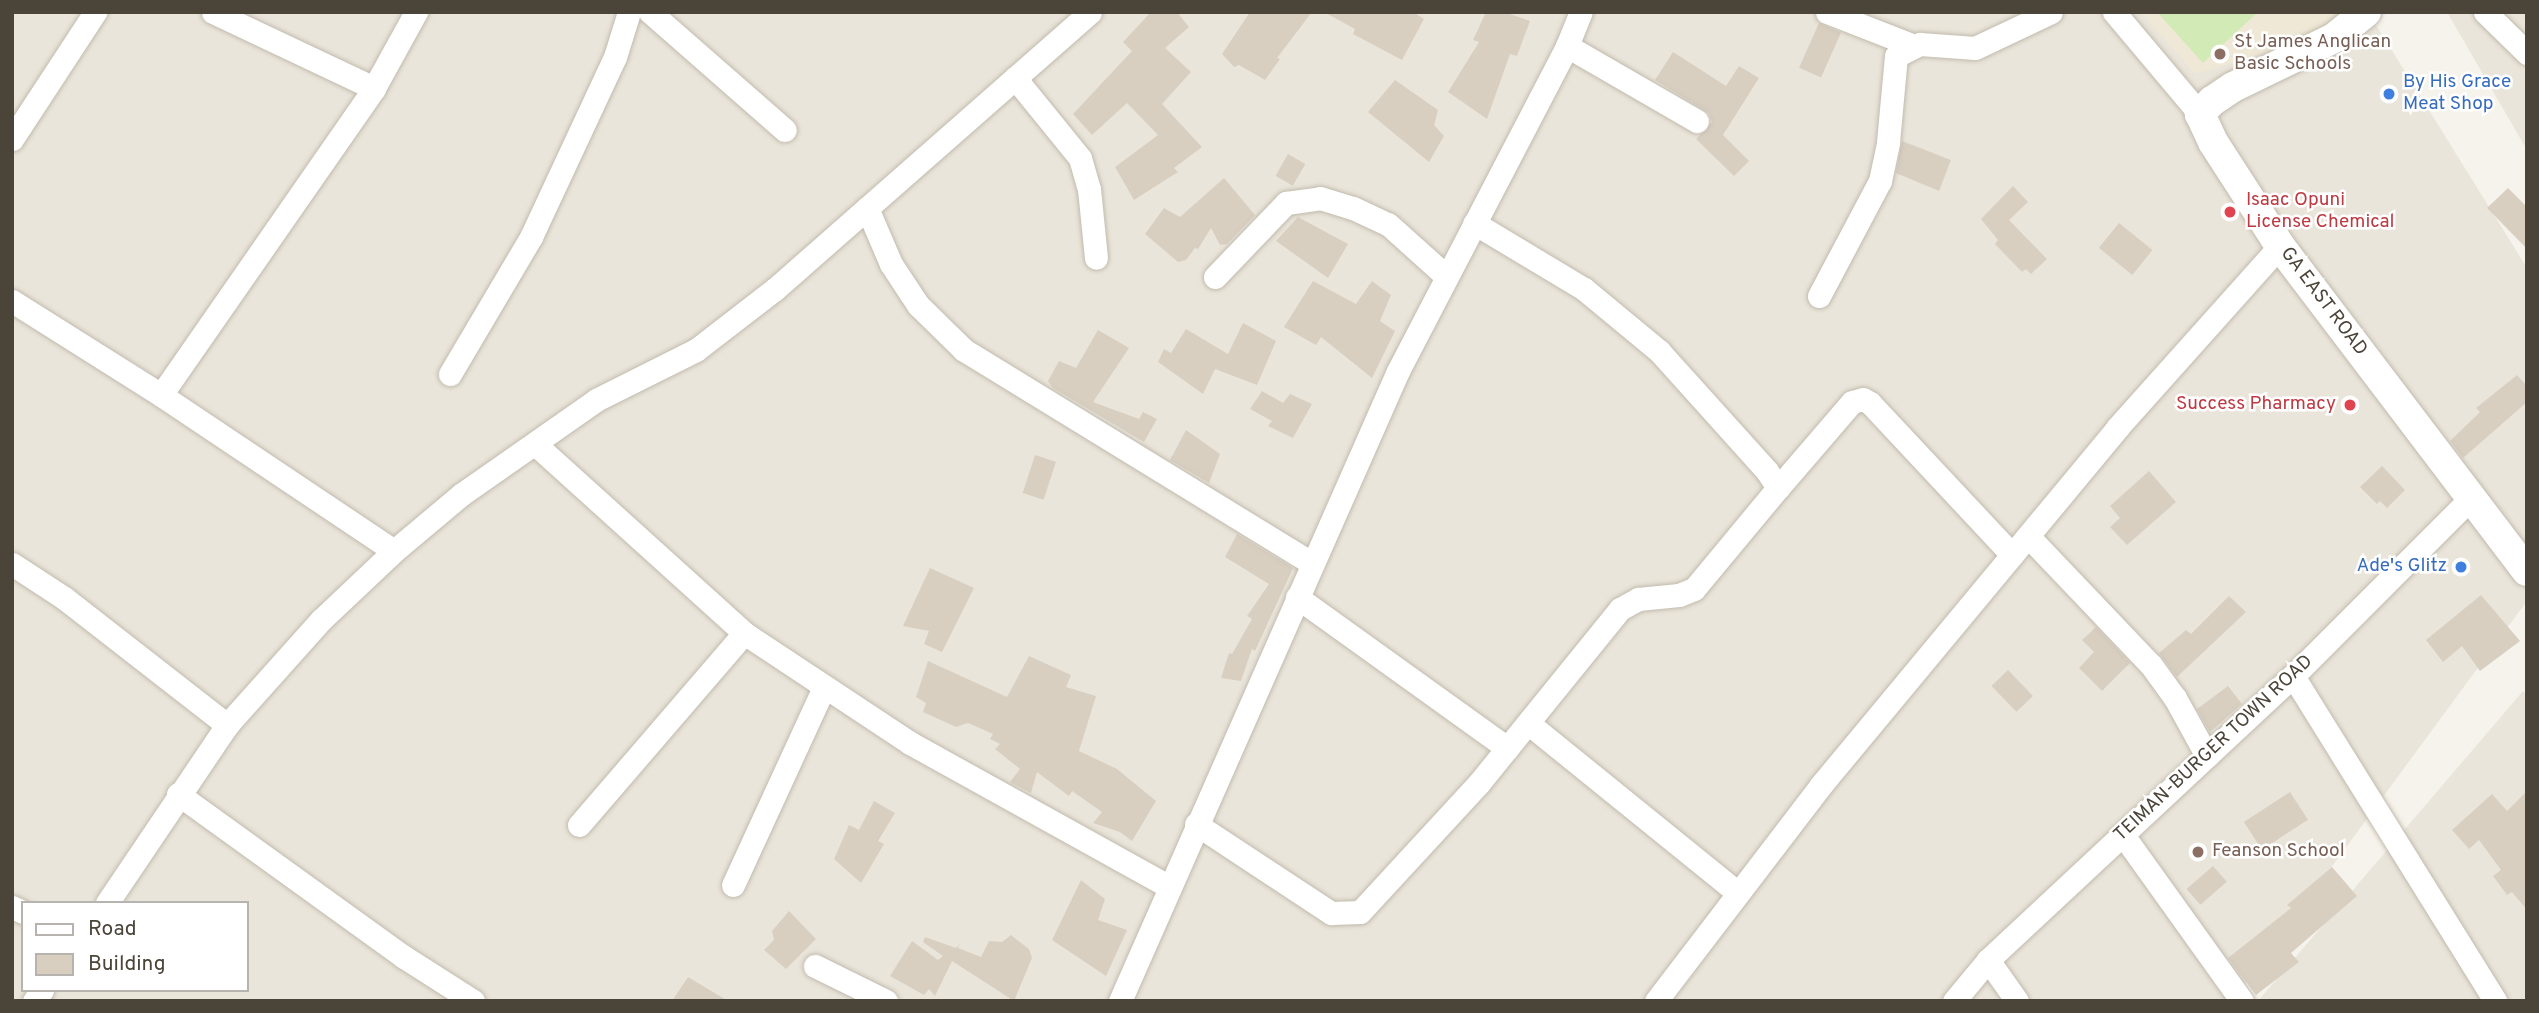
<!DOCTYPE html>
<style>
body{margin:0}
#map{position:relative;width:2539px;height:1013px;overflow:hidden;background:#f6f3ec;font-family:Overpass,sans-serif}
div>[style]{position:absolute}
[style*='--x']{left:calc(var(--x)*1px);top:calc(var(--y)*1px);width:calc(var(--w)*1px);rotate:calc(var(--a)*1deg)}
.residential>*{inset:0;background:#eae5da}
.education>*{inset:0;background:#efe8d6}
.green>*{inset:0;background:#d2eab5}
.building>*{inset:0;background:#d8cfc1;transform-origin:0 0}
.roads{filter:drop-shadow(0 0 2px #c2bbae) drop-shadow(0 0 2px #c2bbae)}
.minor>*{height:23px;margin:-11.5px;padding:0 11.5px;transform-origin:11.5px;border-radius:11.5px;background:#fff}
.tertiary>*{height:30px;margin:-15px;padding:0 15px;transform-origin:15px;border-radius:15px;background:#fff}
.dots>*{width:19px;height:19px;translate:-50% -50%;box-sizing:border-box;border:4px solid #fff;border-radius:50%}
span{translate:-50% -50%;white-space:nowrap;text-align:center;line-height:1.15;-webkit-text-stroke:5px #fff;paint-order:stroke}
.education-label{font-size:19px;color:#785e54}
.left{translate:0 -50%;text-align:left}
.shop-label{font-size:19px;color:#366cbe}
.right{translate:-100% -50%;text-align:right}
.health-label{font-size:19px;color:#be3a42}
.street-label{font-size:19px;color:#4b4439}
.frame{position:absolute;inset:0;border:14px solid #4b4439;pointer-events:none}
.legend{position:absolute;left:21px;top:901px;width:228px;height:91px;box-sizing:border-box;background:#fff;border:2px solid #b7b4b0;margin:0;padding:9px 12px;list-style:none;font-size:21px;color:#4b4439}
.legend li{display:flex;align-items:center;gap:14px;height:35px}
.legend b{width:35px;border:2px solid #b7b4b0}
</style>
<div id="map">
<div class="residential">
<i style="clip-path:polygon(evenodd,12px 12px,2368px 12px,2527px 268px,2527px 601px,2233px 1001px,12px 1001px,12px 12px,23px 903px,247px 903px,247px 990px,23px 990px,23px 903px)"></i>
<i style="clip-path:polygon(2447px 12px,2527px 12px,2527px 150px)"></i>
<i style="clip-path:polygon(2523px 691px,2527px 697px,2527px 1001px,2258px 1001px)"></i>
</div>
<div class="education">
<i style="clip-path:polygon(2141px 12px,2350px 12px,2329px 34px,2195px 74px)"></i>
</div>
<div class="green">
<i style="clip-path:polygon(2157px 12px,2258px 12px,2203px 63px)"></i>
</div>
<div class="building">
<i style="clip-path:polygon(1151px 12px,1177px 12px,1189px 27px,1165px 48px,1191px 72px,1162px 104px,1202px 147px,1174px 168px,1178px 172px,1134px 200px,1115px 167px,1158px 135px,1127px 103px,1092px 135px,1073px 114px,1132px 51px,1123px 42px)"></i>
<i style="clip-path:polygon(1250px 12px,1312px 12px,1277px 58px,1280px 59px,1265px 80px,1239px 65px,1234px 67px,1222px 54px)"></i>
<i style="clip-path:polygon(1324px 12px,1413px 12px,1424px 19px,1402px 60px,1353px 34px,1355px 29px)"></i>
<i style="clip-path:polygon(1486px 12px,1504px 12px,1530px 21px,1517px 56px,1510px 54px,1487px 119px,1448px 92px,1479px 42px,1473px 40px)"></i>
<i style="left:1819px;top:23px;width:24px;height:49px;rotate:24deg"></i>
<i style="clip-path:polygon(1673px 52px,1726px 86px,1739px 66px,1759px 78px,1723px 135px,1749px 161px,1734px 176px,1696px 139px,1712px 122px,1709px 113px,1655px 80px)"></i>
<i style="clip-path:polygon(1395px 80px,1438px 110px,1434px 125px,1444px 136px,1429px 162px,1368px 112px)"></i>
<i style="clip-path:polygon(1902px 141px,1951px 160px,1939px 191px,1896px 173px)"></i>
<i style="left:1288px;top:154px;width:20px;height:25px;rotate:30deg"></i>
<i style="clip-path:polygon(1224px 178px,1255px 215px,1227px 244px,1220px 245px,1211px 228px,1198px 249px,1195px 248px,1186px 260px,1178px 262px,1145px 234px,1164px 208px,1180px 217px)"></i>
<i style="clip-path:polygon(2013px 186px,2028px 202px,2009px 220px,2047px 259px,2031px 274px,2026px 269px,2022px 272px,1995px 244px,1998px 240px,1981px 219px)"></i>
<i style="clip-path:polygon(2508px 188px,2527px 207px,2527px 249px,2487px 208px)"></i>
<i style="clip-path:polygon(1298px 217px,1348px 244px,1328px 278px,1276px 241px)"></i>
<i style="left:2119px;top:223px;width:43px;height:32px;rotate:39deg"></i>
<i style="clip-path:polygon(1313px 281px,1356px 304px,1372px 281px,1391px 295px,1380px 321px,1395px 331px,1372px 378px,1321px 337px,1316px 345px,1284px 327px)"></i>
<i style="clip-path:polygon(1243px 323px,1276px 341px,1257px 385px,1215px 369px,1203px 394px,1158px 362px,1164px 349px,1171px 353px,1186px 329px,1228px 354px)"></i>
<i style="clip-path:polygon(1098px 330px,1129px 348px,1093px 402px,1139px 419px,1143px 412px,1157px 419px,1144px 442px,1053px 388px,1048px 381px,1059px 361px,1076px 368px)"></i>
<i style="clip-path:polygon(2517px 375px,2527px 386px,2527px 402px,2463px 458px,2450px 441px,2480px 412px,2476px 408px)"></i>
<i style="clip-path:polygon(1262px 391px,1283px 403px,1290px 394px,1312px 404px,1293px 438px,1268px 426px,1272px 421px,1250px 409px)"></i>
<i style="clip-path:polygon(1186px 430px,1220px 454px,1209px 483px,1170px 460px)"></i>
<i style="left:1035px;top:455px;width:22px;height:40px;rotate:18deg"></i>
<i style="clip-path:polygon(2382px 466px,2405px 490px,2387px 508px,2380px 501px,2377px 504px,2360px 487px)"></i>
<i style="clip-path:polygon(2149px 471px,2176px 502px,2127px 545px,2110px 527px,2120px 518px,2110px 506px)"></i>
<i style="clip-path:polygon(1237px 534px,1293px 568px,1255px 651px,1252px 649px,1241px 681px,1221px 678px,1229px 653px,1232px 654px,1252px 619px,1247px 616px,1269px 584px,1225px 557px)"></i>
<i style="clip-path:polygon(930px 568px,974px 588px,942px 652px,924px 644px,929px 631px,903px 626px)"></i>
<i style="clip-path:polygon(2481px 595px,2520px 641px,2480px 671px,2462px 646px,2443px 662px,2426px 640px)"></i>
<i style="clip-path:polygon(2229px 596px,2246px 612px,2177px 677px,2159px 653px,2186px 630px,2191px 634px)"></i>
<i style="clip-path:polygon(2096px 627px,2130px 663px,2102px 691px,2079px 668px,2094px 652px,2082px 640px)"></i>
<i style="clip-path:polygon(1029px 656px,1071px 675px,1066px 687px,1096px 696px,1079px 751px,1117px 769px,1156px 801px,1132px 841px,1120px 832px,1093px 823px,1102px 812px,1072px 791px,1069px 796px,1037px 772px,1031px 793px,1010px 782px,1020px 769px,995px 749px,1000px 744px,990px 739px,993px 734px,968px 723px,956px 727px,923px 712px,926px 703px,916px 697px,928px 661px,1007px 697px)"></i>
<i style="left:2008px;top:670px;width:36px;height:23px;rotate:46deg"></i>
<i style="clip-path:polygon(2228px 686px,2242px 704px,2210px 732px,2197px 709px)"></i>
<i style="clip-path:polygon(2527px 791px,2527px 910px,2512px 892px,2507px 895px,2493px 876px,2501px 870px,2479px 840px,2469px 849px,2452px 830px,2492px 794px,2507px 811px)"></i>
<i style="left:2290px;top:792px;width:33px;height:55px;rotate:57deg"></i>
<i style="clip-path:polygon(874px 801px,895px 813px,878px 841px,884px 844px,861px 883px,834px 859px,849px 825px,859px 830px)"></i>
<i style="left:2213px;top:866px;width:21px;height:35px;rotate:49deg"></i>
<i style="clip-path:polygon(2332px 867px,2357px 896px,2291px 953px,2299px 962px,2256px 995px,2228px 958px,2291px 908px,2287px 905px)"></i>
<i style="clip-path:polygon(1081px 880px,1105px 899px,1098px 920px,1127px 930px,1106px 976px,1052px 940px)"></i>
<i style="clip-path:polygon(789px 911px,816px 939px,786px 969px,764px 950px,774px 940px,772px 931px)"></i>
<i style="clip-path:polygon(1011px 935px,1029px 949px,1032px 958px,1014px 1001px,952px 961px,935px 996px,929px 989px,924px 995px,890px 976px,912px 941px,938px 960px,943px 956px,923px 942px,925px 937px,956px 948px,960px 944px,958px 948px,981px 957px,989px 941px,1002px 942px)"></i>
<i style="clip-path:polygon(688px 977px,728px 1001px,672px 1001px)"></i>
</div>
<div class="roads">
<div class="minor">
<i style="--x:213;--y:12;--w:178;--a:25.3"></i>
<i style="--x:650;--y:12;--w:179;--a:41.2"></i>
<i style="--x:1827;--y:12;--w:93;--a:21.3"></i>
<i style="--x:2114;--y:12;--w:133;--a:49.9"></i>
<i style="--x:2485;--y:12;--w:59;--a:44.3"></i>
<i style="--x:1567;--y:46;--w:150;--a:30"></i>
<i style="--x:1015;--y:78;--w:103;--a:50.9"></i>
<i style="--x:1080;--y:158;--w:32;--a:74"></i>
<i style="--x:1089;--y:189;--w:69;--a:84.2"></i>
<i style="--x:12;--y:139;--w:152;--a:-56.8"></i>
<i style="--x:867;--y:208;--w:61;--a:66.8"></i>
<i style="--x:891;--y:264;--w:49;--a:56.6"></i>
<i style="--x:918;--y:305;--w:64;--a:44.4"></i>
<i style="--x:964;--y:350;--w:408;--a:31.5"></i>
<i style="--x:1215;--y:277;--w:103;--a:-46.2"></i>
<i style="--x:1286;--y:203;--w:34;--a:-8"></i>
<i style="--x:1320;--y:198;--w:34;--a:17"></i>
<i style="--x:1353;--y:208;--w:38;--a:25"></i>
<i style="--x:1388;--y:224;--w:78;--a:41.9"></i>
<i style="--x:1819;--y:296;--w:130;--a:-62.1"></i>
<i style="--x:1880;--y:181;--w:40;--a:-78"></i>
<i style="--x:1888;--y:142;--w:86;--a:-84.7"></i>
<i style="--x:1896;--y:56;--w:27;--a:-27"></i>
<i style="--x:1920;--y:44;--w:55;--a:4.2"></i>
<i style="--x:1975;--y:48;--w:84;--a:-25.3"></i>
<i style="--x:12;--y:301;--w:176;--a:32.2"></i>
<i style="--x:161;--y:395;--w:280;--a:33.8"></i>
<i style="--x:450;--y:374;--w:159;--a:-59.4"></i>
<i style="--x:531;--y:237;--w:199;--a:-65"></i>
<i style="--x:615;--y:57;--w:47;--a:-72.7"></i>
<i style="--x:161;--y:395;--w:374;--a:-55.2"></i>
<i style="--x:374;--y:88;--w:87;--a:-61.1"></i>
<i style="--x:535;--y:444;--w:282;--a:42.1"></i>
<i style="--x:744;--y:633;--w:199;--a:33.5"></i>
<i style="--x:910;--y:743;--w:295;--a:29"></i>
<i style="--x:1778;--y:488;--w:113;--a:-49.3"></i>
<i style="--x:1852;--y:402;--w:11;--a:-15"></i>
<i style="--x:1863;--y:399;--w:8;--a:30"></i>
<i style="--x:1870;--y:403;--w:208;--a:46.9"></i>
<i style="--x:2028;--y:536;--w:178;--a:46.4"></i>
<i style="--x:2151;--y:665;--w:41;--a:54"></i>
<i style="--x:2175;--y:698;--w:66;--a:61.1"></i>
<i style="--x:12;--y:564;--w:62;--a:33.2"></i>
<i style="--x:64;--y:598;--w:207;--a:37.9"></i>
<i style="--x:1297;--y:597;--w:259;--a:35.7"></i>
<i style="--x:2293;--y:676;--w:383;--a:58.1"></i>
<i style="--x:1528;--y:723;--w:270;--a:39"></i>
<i style="--x:178;--y:794;--w:279;--a:35.8"></i>
<i style="--x:404;--y:957;--w:82;--a:32.5"></i>
<i style="--x:1196;--y:824;--w:162;--a:33.4"></i>
<i style="--x:1331;--y:913;--w:29;--a:-2"></i>
<i style="--x:1360;--y:912;--w:176;--a:-47.3"></i>
<i style="--x:1479;--y:783;--w:224;--a:-51"></i>
<i style="--x:1620;--y:609;--w:21;--a:-29"></i>
<i style="--x:1638;--y:599;--w:41;--a:-5.6"></i>
<i style="--x:1679;--y:595;--w:16;--a:-22"></i>
<i style="--x:1694;--y:589;--w:131;--a:-50.3"></i>
<i style="--x:1778;--y:488;--w:20;--a:-123"></i>
<i style="--x:1767;--y:471;--w:161;--a:-132"></i>
<i style="--x:1659;--y:351;--w:97;--a:-140.4"></i>
<i style="--x:1584;--y:289;--w:128;--a:-149"></i>
<i style="--x:579;--y:825;--w:253;--a:-49.3"></i>
<i style="--x:2123;--y:835;--w:204;--a:54.4"></i>
<i style="--x:733;--y:885;--w:218;--a:-65.3"></i>
<i style="--x:107;--y:903;--w:215;--a:-56"></i>
<i style="--x:227;--y:725;--w:141;--a:-48.2"></i>
<i style="--x:321;--y:620;--w:100;--a:-43.4"></i>
<i style="--x:394;--y:551;--w:89;--a:-40"></i>
<i style="--x:462;--y:494;--w:164;--a:-35"></i>
<i style="--x:596;--y:400;--w:112;--a:-26.6"></i>
<i style="--x:696;--y:350;--w:100;--a:-37.7"></i>
<i style="--x:775;--y:289;--w:419;--a:-41.3"></i>
<i style="--x:12;--y:907;--w:12;--a:24"></i>
<i style="--x:1988;--y:960;--w:50;--a:54.7"></i>
<i style="--x:815;--y:966;--w:79;--a:26.2"></i>
<i style="--x:34;--y:1001;--w:14;--a:-54"></i>
<i style="--x:1120;--y:1001;--w:689;--a:-66.19"></i>
<i style="--x:1398;--y:371;--w:366;--a:-62.5"></i>
<i style="--x:1567;--y:46;--w:37;--a:-68"></i>
<i style="--x:1656;--y:1001;--w:272;--a:-52.6"></i>
<i style="--x:1821;--y:785;--w:464;--a:-50.3"></i>
<i style="--x:2117;--y:428;--w:244;--a:-48.2"></i>
<i style="--x:1954;--y:1001;--w:53;--a:-50.3"></i>
<i style="--x:1988;--y:960;--w:417;--a:-43"></i>
<i style="--x:2293;--y:676;--w:255;--a:-45"></i>
</div>
<div class="tertiary">
<i style="--x:2366;--y:12;--w:41;--a:140.9"></i>
<i style="--x:2334;--y:38;--w:112;--a:154.1"></i>
<i style="--x:2233;--y:87;--w:25;--a:146"></i>
<i style="--x:2212;--y:101;--w:18;--a:133"></i>
<i style="--x:2200;--y:114;--w:31;--a:65"></i>
<i style="--x:2213;--y:142;--w:124;--a:57.2"></i>
<i style="--x:2280;--y:246;--w:408;--a:52.8"></i>
</div>
</div>
<div class="dots">
<i style="left:2220px;top:54px;background:#8d6e63"></i>
<i style="left:2389px;top:94px;background:#3f7fe0"></i>
<i style="left:2230px;top:212px;background:#e0444e"></i>
<i style="left:2350px;top:405px;background:#e0444e"></i>
<i style="left:2461px;top:567px;background:#3f7fe0"></i>
<i style="left:2198px;top:852px;background:#8d6e63"></i>
</div>
<div class="education-label">
<span class="left" style="left:2234px;top:54px">St James Anglican<br>Basic Schools</span>
<span class="left" style="left:2212px;top:852px">Feanson School</span>
</div>
<div class="shop-label">
<span class="left" style="left:2403px;top:94px">By His Grace<br>Meat Shop</span>
<span class="right" style="left:2447px;top:567px">Ade's Glitz</span>
</div>
<div class="health-label">
<span class="left" style="left:2246px;top:212px">Isaac Opuni<br>License Chemical</span>
<span class="right" style="left:2336px;top:405px">Success Pharmacy</span>
</div>
<div class="street-label">
<span style="left:2323px;top:302px;rotate:53deg">GA EAST ROAD</span>
<span style="left:2214px;top:749px;rotate:-43deg">TEIMAN-BURGER TOWN ROAD</span>
</div>
<div class="frame"></div>
<ul class="legend">
<li><b style="height:9px;background:#fff"></b>Road</li>
<li><b style="height:19px;background:#d8cfc1"></b>Building</li>
</ul>
</div>
